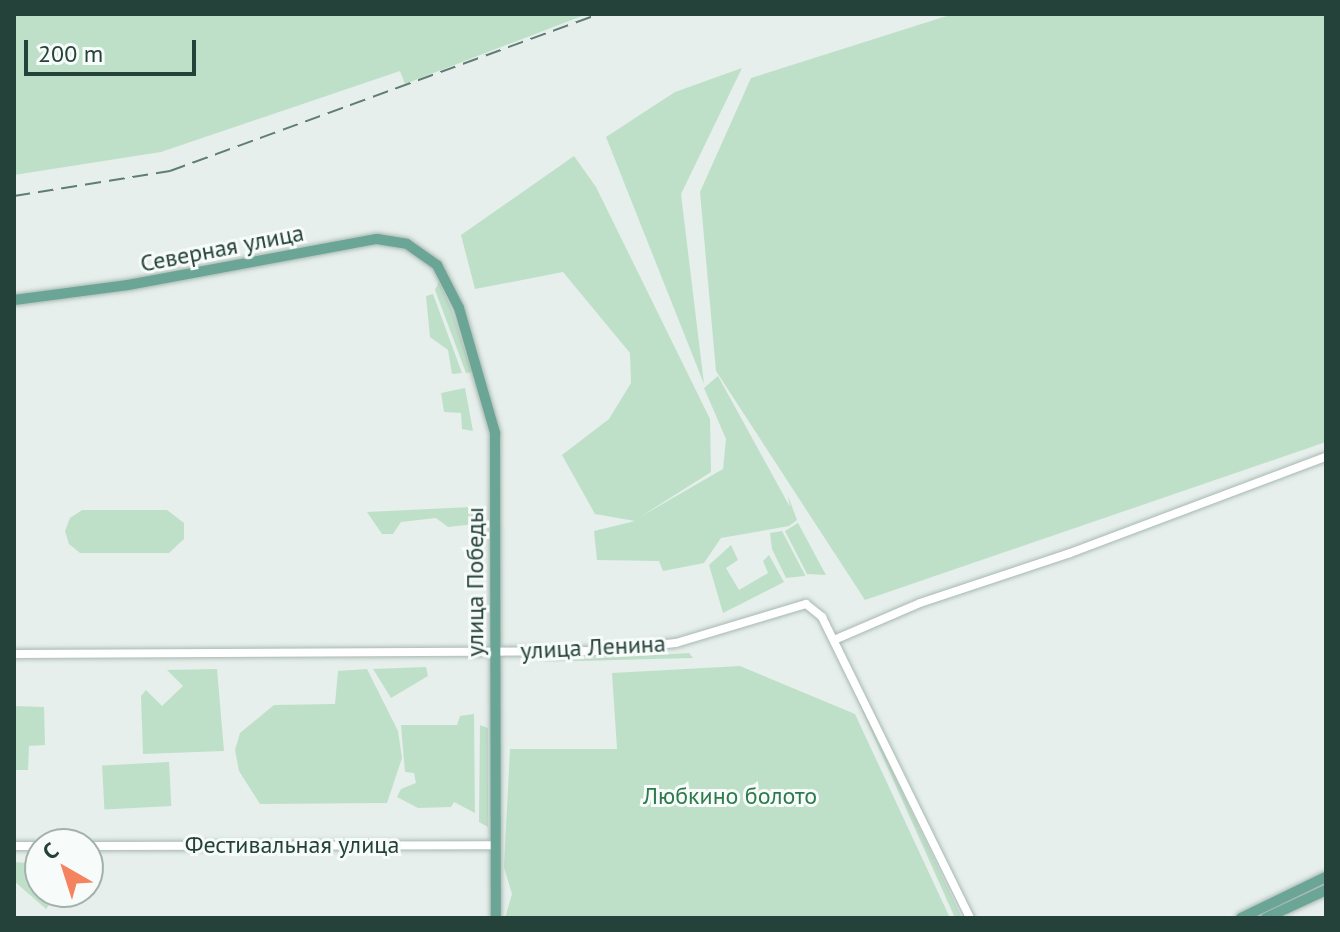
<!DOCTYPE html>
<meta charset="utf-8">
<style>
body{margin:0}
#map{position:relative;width:1340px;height:932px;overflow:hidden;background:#e6efeb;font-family:"PT Sans",sans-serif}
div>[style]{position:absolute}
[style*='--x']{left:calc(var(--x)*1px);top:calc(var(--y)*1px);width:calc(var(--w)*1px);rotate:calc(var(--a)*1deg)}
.green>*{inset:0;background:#bfe0c8;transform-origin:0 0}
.roads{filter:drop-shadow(0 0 2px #a8b8b2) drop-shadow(0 0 2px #a8b8b2)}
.minor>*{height:8px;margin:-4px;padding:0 4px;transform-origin:4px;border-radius:4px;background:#fff}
.major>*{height:10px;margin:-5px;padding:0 5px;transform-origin:5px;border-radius:5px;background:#6aa596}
.rail>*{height:2px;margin-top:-1px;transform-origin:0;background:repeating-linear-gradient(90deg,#5f7d75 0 16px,transparent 0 24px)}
span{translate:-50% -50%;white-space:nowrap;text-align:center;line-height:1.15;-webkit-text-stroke:6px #f7fbf9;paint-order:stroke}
.street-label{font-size:24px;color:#24423a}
.park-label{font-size:24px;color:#2d7a4b}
.frame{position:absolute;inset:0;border:16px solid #24423a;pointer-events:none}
.north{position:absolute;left:24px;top:828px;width:80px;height:80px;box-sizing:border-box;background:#f7fbf9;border:2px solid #a3b1ad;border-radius:50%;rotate:321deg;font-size:22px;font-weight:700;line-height:32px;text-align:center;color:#24423a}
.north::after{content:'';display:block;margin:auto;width:28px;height:36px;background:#f4845f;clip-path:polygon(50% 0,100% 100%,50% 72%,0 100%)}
.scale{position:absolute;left:24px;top:40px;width:172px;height:36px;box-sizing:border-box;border:4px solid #24423a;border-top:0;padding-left:10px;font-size:24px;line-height:28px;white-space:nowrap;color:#24423a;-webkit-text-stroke:6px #f7fbf9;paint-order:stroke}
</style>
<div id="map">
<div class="green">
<i style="clip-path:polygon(14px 14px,587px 14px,405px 84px,400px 71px,161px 152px,14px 175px)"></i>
<i style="clip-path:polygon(953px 14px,1326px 14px,1326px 442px,865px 600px,716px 371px,700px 192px,751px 78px)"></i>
<i style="clip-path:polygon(742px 68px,681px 194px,704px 384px,606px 137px,675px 92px)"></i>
<i style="clip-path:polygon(574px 156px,596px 187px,710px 419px,711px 472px,640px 517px,723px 469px,726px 439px,704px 388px,718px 376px,790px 507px,788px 496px,797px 520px,789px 526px,721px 538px,704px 563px,663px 571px,659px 561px,597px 560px,594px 531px,635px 521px,595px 514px,562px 455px,609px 419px,631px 383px,630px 353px,563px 272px,475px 289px,461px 235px)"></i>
<i style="clip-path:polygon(439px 282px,451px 308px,472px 372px,466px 373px,435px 290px)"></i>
<i style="clip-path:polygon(433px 294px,462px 373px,452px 374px,448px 350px,430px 337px,426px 296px)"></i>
<i style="clip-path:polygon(465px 388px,473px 431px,462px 429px,461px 413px,444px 412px,441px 393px)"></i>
<i style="clip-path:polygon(471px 507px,475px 508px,475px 524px,448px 527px,436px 518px,401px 522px,393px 534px,382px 534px,367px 512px)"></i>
<i style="clip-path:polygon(82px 510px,167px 510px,184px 523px,184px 539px,169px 553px,80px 553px,69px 544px,65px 531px,70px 518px)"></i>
<i style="clip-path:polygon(798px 523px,820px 564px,826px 575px,807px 574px,785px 531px)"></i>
<i style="clip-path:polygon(782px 531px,805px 575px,805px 576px,786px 578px,772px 549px,770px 533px)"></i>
<i style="clip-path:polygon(731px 545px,738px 560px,726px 568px,739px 590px,768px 573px,763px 561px,769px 555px,784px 582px,723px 613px,709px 565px)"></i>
<i style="clip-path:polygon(689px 653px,693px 658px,537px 662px)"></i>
<i style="clip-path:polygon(840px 661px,962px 918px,955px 918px)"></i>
<i style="clip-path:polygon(740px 666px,855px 714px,950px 918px,505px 918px,512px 894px,504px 867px,510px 749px,617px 749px,612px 673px)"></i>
<i style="clip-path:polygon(426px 667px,428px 676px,391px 698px,373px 669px)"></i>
<i style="clip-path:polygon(217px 669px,224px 751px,143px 754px,141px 696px,146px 690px,162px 706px,183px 686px,167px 670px)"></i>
<i style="clip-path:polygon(367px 669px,398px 731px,402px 758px,387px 803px,260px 804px,239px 771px,235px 750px,240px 733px,274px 705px,335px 704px,338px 671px)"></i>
<i style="clip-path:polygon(14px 706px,44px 707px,45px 745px,29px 746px,28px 770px,14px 770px)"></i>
<i style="clip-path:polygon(474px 714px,475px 813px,454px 802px,451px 807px,418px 808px,397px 797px,401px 789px,416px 783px,414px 773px,405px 772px,401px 725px,457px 725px,460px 716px)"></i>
<i style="clip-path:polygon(480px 725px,488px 728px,488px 827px,479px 822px)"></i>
<i style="left:169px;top:762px;width:44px;height:67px;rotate:87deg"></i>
<i style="clip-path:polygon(14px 862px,27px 863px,40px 892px,59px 892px,46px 909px,14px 881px)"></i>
</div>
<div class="roads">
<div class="minor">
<i style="--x:834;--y:640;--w:94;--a:-23.3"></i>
<i style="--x:920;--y:603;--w:158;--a:-18.4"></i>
<i style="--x:1070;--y:553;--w:273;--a:-20.6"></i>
<i style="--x:14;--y:654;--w:588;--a:-0.29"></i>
<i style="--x:602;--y:651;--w:74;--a:-6.2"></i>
<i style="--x:676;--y:643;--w:136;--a:-16.7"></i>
<i style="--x:806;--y:604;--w:21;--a:39"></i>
<i style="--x:822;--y:617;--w:335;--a:63.8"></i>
<i style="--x:14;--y:846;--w:26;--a:0"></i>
<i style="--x:88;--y:846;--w:408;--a:-0.1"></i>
</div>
<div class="major">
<i style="--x:14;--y:300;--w:115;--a:-7.5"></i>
<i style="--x:128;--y:285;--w:253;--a:-10.5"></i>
<i style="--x:377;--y:239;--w:30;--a:9"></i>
<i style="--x:407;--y:244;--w:37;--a:35"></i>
<i style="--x:437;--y:265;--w:48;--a:62.9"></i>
<i style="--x:459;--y:308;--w:130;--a:73.9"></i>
<i style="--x:495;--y:433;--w:485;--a:89.9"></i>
<i style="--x:1241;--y:918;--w:94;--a:-25.8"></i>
<i style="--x:1266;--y:918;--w:66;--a:-25"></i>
</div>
</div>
<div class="rail">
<i style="--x:14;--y:196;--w:158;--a:-9.1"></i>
<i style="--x:170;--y:171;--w:456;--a:-20.1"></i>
</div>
<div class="street-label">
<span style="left:222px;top:248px;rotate:-11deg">Северная улица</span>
<span style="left:475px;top:582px;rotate:-90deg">улица Победы</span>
<span style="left:593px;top:647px;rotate:-3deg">улица Ленина</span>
<span style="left:292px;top:845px">Фестивальная улица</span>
</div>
<div class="park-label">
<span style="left:730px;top:796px">Любкино болото</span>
</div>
<div class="frame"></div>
<div class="north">С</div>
<div class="scale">200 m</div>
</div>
